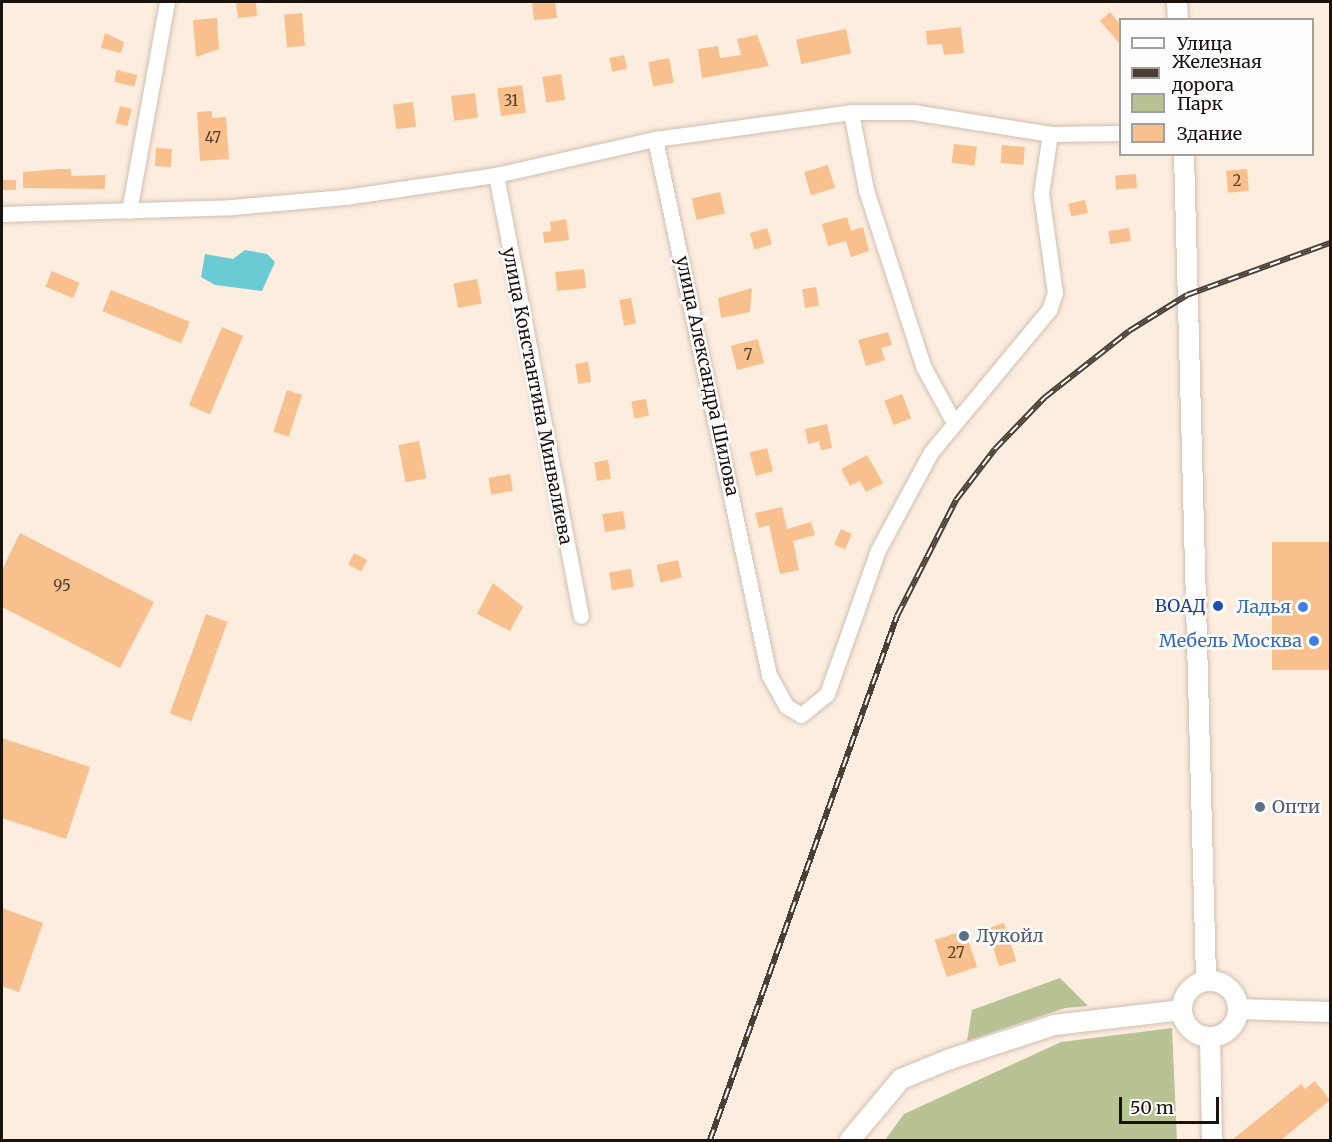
<!DOCTYPE html>
<meta charset="utf-8">
<style>
body{margin:0}
#map{position:relative;width:1332px;height:1142px;overflow:hidden;background:#fdeddf;font-family:Merriweather,serif}
div>[style]{position:absolute}
[style*='--x']{left:calc(var(--x)*1px);top:calc(var(--y)*1px);width:calc(var(--w)*1px);rotate:calc(var(--a)*1deg)}
.green>*{inset:0;background:#b7c392}
.water>*{inset:0;background:#6bcbd4}
.building>*{inset:0;background:#f8c08d;transform-origin:0 0}
.roads{filter:drop-shadow(0 0 2px #d2bfae) drop-shadow(0 0 2px #d2bfae)}
.minor>*{height:15px;margin:-7.5px;padding:0 7.5px;transform-origin:7.5px;border-radius:7.5px;background:#fff}
.major>*{height:20px;margin:-10px;padding:0 10px;transform-origin:10px;border-radius:10px;background:#fff}
.major>.ring{margin:-10px;padding:0;box-sizing:content-box;background:none;border:20px solid #fff;border-radius:50%}
.rail>*{height:6px;margin-top:-3px;transform-origin:0;background:repeating-linear-gradient(90deg,#fdfdfd 0 11px,#483f37 0 22px);box-sizing:border-box;border-block:2px solid #483f37}
.dots>*{width:16px;height:16px;translate:-50% -50%;box-sizing:border-box;border:3px solid #fdfdfd;border-radius:50%}
span{translate:-50% -50%;white-space:nowrap;text-align:center;line-height:1.15;-webkit-text-stroke:5px #fdfdfd;paint-order:stroke}
.number-label{font-size:15px;color:#523e2d}
.number-label span{-webkit-text-stroke-width:0}
.street-label{font-size:18px;color:#1a130d}
.transit-label{font-size:18px;color:#164399}
.right{translate:-100% -50%;text-align:right}
.shop-label{font-size:18px;color:#366cbe}
.service-label{font-size:18px;color:#4e5e75}
.left{translate:0 -50%;text-align:left}
.frame{position:absolute;inset:0;border:3px solid #1a130d;pointer-events:none}
.legend{position:absolute;left:1119px;top:18px;width:195px;height:138px;box-sizing:border-box;background:#fdfdfd;border:2px solid #a29f9d;margin:0;padding:8px 10px;list-style:none;font-size:18px;color:#1a130d}
.legend li{display:flex;align-items:center;gap:12px;height:30px}
.legend b{width:30px;border:2px solid #a29f9d}
.scale{position:absolute;left:1119px;top:1097px;width:100px;height:27px;box-sizing:border-box;border:3px solid #1a130d;border-top:0;padding-left:8px;font-size:18px;line-height:21px;white-space:nowrap;color:#1a130d;-webkit-text-stroke:4px #fdfdfd;paint-order:stroke}
</style>
<div id="map">
<div class="green">
<i style="clip-path:polygon(1060px 978px,1088px 1006px,1065px 1008px,967px 1041px,972px 1010px)"></i>
<i style="clip-path:polygon(1172px 1028px,1177px 1140px,885px 1140px,904px 1114px,1061px 1042px)"></i>
</div>
<div class="water">
<i style="clip-path:polygon(245px 250px,267px 254px,275px 262px,262px 291px,215px 285px,201px 277px,205px 254px,233px 259px)"></i>
</div>
<div class="building">
<i style="clip-path:polygon(236px 2px,256px 2px,257px 16px,238px 18px)"></i>
<i style="clip-path:polygon(532px 2px,555px 2px,557px 18px,534px 20px)"></i>
<i style="clip-path:polygon(1110px 12px,1120px 24px,1120px 44px,1100px 21px)"></i>
<i style="left:302px;top:13px;width:33px;height:18px;rotate:85deg"></i>
<i style="clip-path:polygon(217px 18px,219px 49px,196px 57px,193px 20px)"></i>
<i style="clip-path:polygon(961px 27px,964px 53px,944px 55px,942px 44px,927px 45px,926px 31px)"></i>
<i style="left:846px;top:29px;width:25px;height:51px;rotate:78deg"></i>
<i style="clip-path:polygon(105px 33px,124px 42px,121px 53px,101px 48px)"></i>
<i style="clip-path:polygon(757px 35px,769px 66px,702px 78px,698px 49px,718px 46px,720px 58px,741px 55px,737px 39px)"></i>
<i style="left:624px;top:55px;width:14px;height:15px;rotate:78deg"></i>
<i style="left:669px;top:58px;width:25px;height:21px;rotate:79deg"></i>
<i style="left:117px;top:70px;width:21px;height:12px;rotate:14deg"></i>
<i style="left:561px;top:74px;width:26px;height:19px;rotate:81deg"></i>
<i style="left:522px;top:85px;width:28px;height:25px;rotate:82deg"></i>
<i style="left:475px;top:93px;width:25px;height:24px;rotate:83deg"></i>
<i style="left:413px;top:102px;width:25px;height:20px;rotate:83deg"></i>
<i style="left:120px;top:106px;width:12px;height:18px;rotate:14deg"></i>
<i style="clip-path:polygon(212px 111px,212px 118px,226px 117px,229px 159px,200px 161px,197px 112px)"></i>
<i style="left:954px;top:144px;width:23px;height:19px;rotate:7deg"></i>
<i style="left:1002px;top:145px;width:23px;height:18px;rotate:5deg"></i>
<i style="left:156px;top:148px;width:16px;height:18px;rotate:4deg"></i>
<i style="left:828px;top:165px;width:24px;height:25px;rotate:73deg"></i>
<i style="clip-path:polygon(59px 169px,71px 169px,71px 176px,105px 175px,105px 189px,23px 188px,23px 172px)"></i>
<i style="left:1247px;top:169px;width:22px;height:21px;rotate:85deg"></i>
<i style="left:1136px;top:174px;width:14px;height:21px;rotate:86deg"></i>
<i style="left:2px;top:180px;width:14px;height:10px"></i>
<i style="left:720px;top:192px;width:22px;height:29px;rotate:77deg"></i>
<i style="left:1085px;top:200px;width:13px;height:17px;rotate:77deg"></i>
<i style="clip-path:polygon(847px 217px,851px 231px,863px 227px,869px 251px,851px 257px,846px 241px,828px 246px,822px 224px)"></i>
<i style="clip-path:polygon(566px 219px,569px 240px,544px 243px,543px 232px,551px 231px,550px 222px)"></i>
<i style="left:767px;top:228px;width:17px;height:18px;rotate:73deg"></i>
<i style="left:1129px;top:228px;width:13px;height:21px;rotate:81deg"></i>
<i style="left:584px;top:269px;width:19px;height:29px;rotate:84deg"></i>
<i style="left:52px;top:271px;width:30px;height:17px;rotate:23deg"></i>
<i style="left:477px;top:279px;width:25px;height:24px;rotate:79deg"></i>
<i style="left:816px;top:287px;width:19px;height:14px;rotate:81deg"></i>
<i style="clip-path:polygon(752px 288px,750px 312px,721px 318px,718px 298px)"></i>
<i style="left:111px;top:290px;width:85px;height:23px;rotate:22deg"></i>
<i style="left:631px;top:298px;width:26px;height:12px;rotate:79deg"></i>
<i style="left:222px;top:327px;width:23px;height:85px;rotate:23deg"></i>
<i style="clip-path:polygon(888px 332px,892px 345px,881px 348px,885px 360px,866px 366px,858px 340px)"></i>
<i style="left:758px;top:339px;width:25px;height:28px;rotate:76deg"></i>
<i style="left:588px;top:362px;width:20px;height:13px;rotate:81deg"></i>
<i style="left:287px;top:390px;width:16px;height:44px;rotate:18deg"></i>
<i style="left:902px;top:394px;width:26px;height:19px;rotate:69deg"></i>
<i style="left:646px;top:399px;width:17px;height:15px;rotate:80deg"></i>
<i style="clip-path:polygon(827px 424px,832px 448px,821px 450px,819px 441px,808px 444px,805px 429px)"></i>
<i style="left:419px;top:441px;width:38px;height:21px;rotate:79deg"></i>
<i style="left:767px;top:448px;width:24px;height:18px;rotate:75deg"></i>
<i style="clip-path:polygon(867px 455px,883px 483px,866px 492px,860px 481px,850px 486px,841px 469px)"></i>
<i style="left:608px;top:460px;width:19px;height:14px;rotate:81deg"></i>
<i style="left:510px;top:474px;width:17px;height:22px;rotate:80deg"></i>
<i style="clip-path:polygon(782px 507px,787px 529px,811px 522px,815px 535px,793px 541px,799px 570px,780px 574px,769px 525px,759px 528px,755px 513px)"></i>
<i style="left:623px;top:511px;width:18px;height:21px;rotate:81deg"></i>
<i style="left:841px;top:529px;width:12px;height:17px;rotate:24deg"></i>
<i style="clip-path:polygon(20px 533px,154px 602px,120px 668px,2px 607px,2px 570px)"></i>
<i style="left:1330px;top:542px;width:128px;height:58px;rotate:90deg"></i>
<i style="left:354px;top:553px;width:15px;height:13px;rotate:28deg"></i>
<i style="left:678px;top:560px;width:18px;height:22px;rotate:77deg"></i>
<i style="left:631px;top:569px;width:18px;height:22px;rotate:81deg"></i>
<i style="clip-path:polygon(493px 583px,523px 607px,510px 631px,477px 614px)"></i>
<i style="left:206px;top:614px;width:23px;height:106px;rotate:20deg"></i>
<i style="clip-path:polygon(2px 738px,90px 767px,66px 839px,2px 818px)"></i>
<i style="clip-path:polygon(2px 908px,43px 923px,19px 992px,2px 986px)"></i>
<i style="left:1004px;top:923px;width:40px;height:18px;rotate:72deg"></i>
<i style="left:965px;top:930px;width:39px;height:32px;rotate:72deg"></i>
<i style="clip-path:polygon(1315px 1081px,1330px 1100px,1281px 1140px,1232px 1140px,1301px 1084px,1305px 1089px)"></i>
</div>
<div class="roads">
<div class="minor">
<i style="--x:851;--y:112;--w:79;--a:79.1"></i>
<i style="--x:866;--y:190;--w:187;--a:72"></i>
<i style="--x:924;--y:368;--w:60;--a:61.3"></i>
<i style="--x:655;--y:139;--w:548;--a:77.99"></i>
<i style="--x:769;--y:675;--w:35;--a:61"></i>
<i style="--x:786;--y:706;--w:17;--a:31"></i>
<i style="--x:801;--y:715;--w:33;--a:-39"></i>
<i style="--x:827;--y:694;--w:153;--a:-70.5"></i>
<i style="--x:878;--y:550;--w:111;--a:-61.6"></i>
<i style="--x:931;--y:452;--w:185;--a:-50.3"></i>
<i style="--x:1049;--y:310;--w:18;--a:-71"></i>
<i style="--x:1055;--y:293;--w:100;--a:-98"></i>
<i style="--x:1041;--y:194;--w:61;--a:-81.5"></i>
<i style="--x:496;--y:175;--w:449;--a:79.1"></i>
<i style="--x:129;--y:211;--w:212;--a:-79.7"></i>
<i style="--x:2;--y:214;--w:230;--a:-1.7"></i>
<i style="--x:232;--y:207;--w:113;--a:-5.1"></i>
<i style="--x:345;--y:197;--w:153;--a:-8.3"></i>
<i style="--x:496;--y:175;--w:163;--a:-12.8"></i>
<i style="--x:655;--y:139;--w:198;--a:-7.8"></i>
<i style="--x:851;--y:112;--w:62;--a:0"></i>
<i style="--x:913;--y:112;--w:139;--a:9.1"></i>
<i style="--x:1050;--y:134;--w:70;--a:-0.8"></i>
</div>
<div class="major">
<i style="--x:1177;--y:2;--w:18;--a:87"></i>
<i style="--x:1184;--y:154;--w:826;--a:88.47"></i>
<i class="ring" style="left:1182px;top:981px;width:36px;height:36px"></i>
<i style="--x:1239;--y:1009;--w:91;--a:1.9"></i>
<i style="--x:1210;--y:1037;--w:103;--a:88.9"></i>
<i style="--x:850;--y:1140;--w:80;--a:-50.1"></i>
<i style="--x:901;--y:1079;--w:53;--a:-22.2"></i>
<i style="--x:950;--y:1059;--w:109;--a:-18.1"></i>
<i style="--x:1054;--y:1025;--w:129;--a:-6.7"></i>
</div>
</div>
<div class="rail">
<i style="--x:710;--y:1140;--w:556;--a:-70.36"></i>
<i style="--x:897;--y:616;--w:130;--a:-63"></i>
<i style="--x:956;--y:500;--w:64;--a:-52.6"></i>
<i style="--x:995;--y:449;--w:71;--a:-46.1"></i>
<i style="--x:1044;--y:398;--w:108;--a:-38.2"></i>
<i style="--x:1129;--y:331;--w:68;--a:-31.8"></i>
<i style="--x:1187;--y:295;--w:152;--a:-20"></i>
</div>
<div class="dots">
<i style="left:1218px;top:606px;background:#1a4fb4"></i>
<i style="left:1303px;top:607px;background:#3f7fe0"></i>
<i style="left:1314px;top:641px;background:#3f7fe0"></i>
<i style="left:1260px;top:807px;background:#5c6f8a"></i>
<i style="left:964px;top:936px;background:#5c6f8a"></i>
</div>
<div class="number-label">
<span style="left:511px;top:101px">31</span>
<span style="left:213px;top:138px">47</span>
<span style="left:1237px;top:181px">2</span>
<span style="left:748px;top:355px">7</span>
<span style="left:62px;top:586px">95</span>
<span style="left:956px;top:953px">27</span>
</div>
<div class="street-label">
<span style="left:707px;top:376px;rotate:78deg">улица Александра Шилова</span>
<span style="left:537px;top:396px;rotate:79deg">улица Константина Минвалиева</span>
</div>
<div class="transit-label">
<span class="right" style="left:1206px;top:606px">ВОАД</span>
</div>
<div class="shop-label">
<span class="right" style="left:1291px;top:607px">Ладья</span>
<span class="right" style="left:1302px;top:641px">Мебель Москва</span>
</div>
<div class="service-label">
<span class="left" style="left:1272px;top:807px">Опти</span>
<span class="left" style="left:976px;top:936px">Лукойл</span>
</div>
<div class="frame"></div>
<ul class="legend">
<li><b style="height:8px;background:#fff"></b>Улица</li>
<li><b style="height:8px;background:#483f37"></b>Железная дорога</li>
<li><b style="height:16px;background:#b7c392"></b>Парк</li>
<li><b style="height:16px;background:#f8c08d"></b>Здание</li>
</ul>
<div class="scale">50 m</div>
</div>
